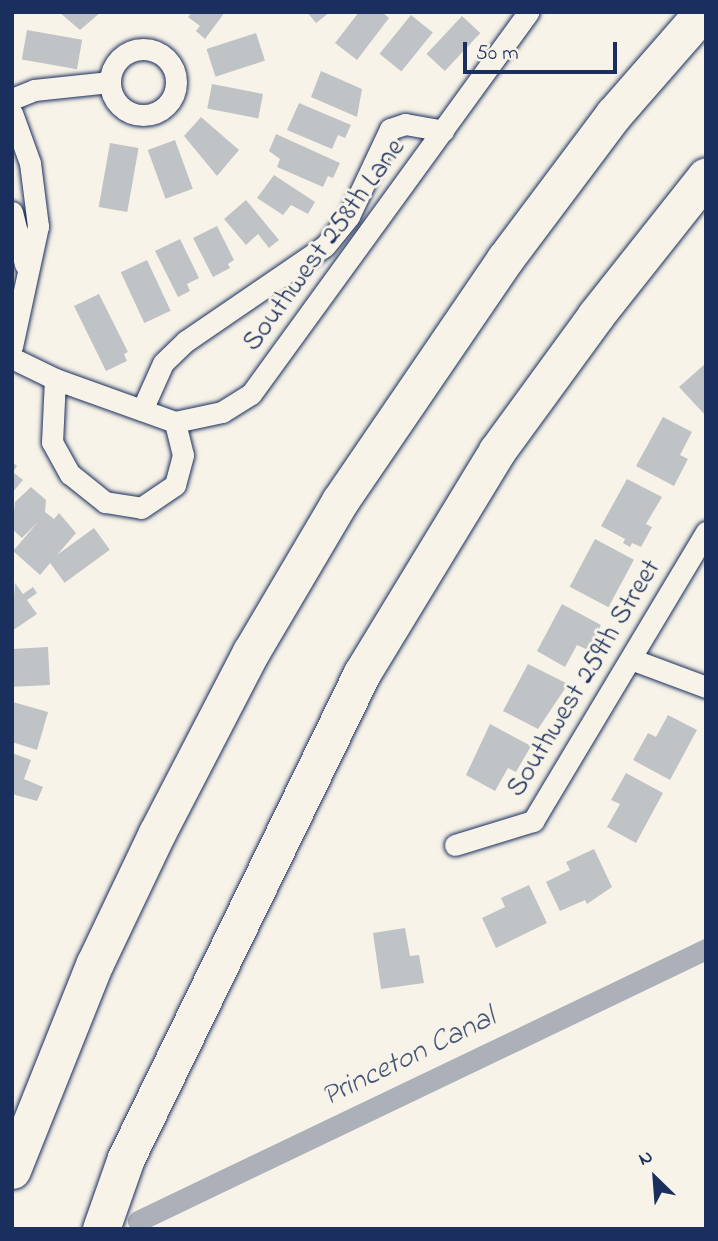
<!DOCTYPE html>
<style>
body{margin:0}
#map{position:relative;width:718px;height:1241px;overflow:hidden;background:#f7f3e8;font-family:"Indie Flower",sans-serif}
div>[style]{position:absolute}
[style*='--x']{left:calc(var(--x)*1px);top:calc(var(--y)*1px);width:calc(var(--w)*1px);rotate:calc(var(--a)*1deg)}
.canal>*{height:21px;margin:-10.5px;padding:0 10.5px;transform-origin:10.5px;border-radius:10.5px;background:#acb0b9}
.building>*{inset:0;background:#c0c3c5;transform-origin:0 0}
.roads{filter:drop-shadow(0 0 2px #1b2f5e) drop-shadow(0 0 2px #1b2f5e)}
.minor>*{height:21px;margin:-10.5px;padding:0 10.5px;transform-origin:10.5px;border-radius:10.5px;background:#f7f3e8}
.minor>.ring{margin:-10.5px;padding:0;box-sizing:content-box;background:none;border:21px solid #f7f3e8;border-radius:50%}
.motorway>*{height:37px;margin:-18.5px;padding:0 18.5px;transform-origin:18.5px;border-radius:18.5px;background:#f7f3e8}
span{translate:-50% -50%;white-space:nowrap;text-align:center;line-height:1.15;-webkit-text-stroke:6px #f7f3e8;paint-order:stroke}
.street-label{font-size:28px;color:#1b2f5e}
.water-label{font-size:30px;color:#465679;font-style:italic}
.frame{position:absolute;inset:0;border:14px solid #1b2f5e;pointer-events:none}
.north{position:absolute;left:620px;top:1143px;width:70px;height:70px;-webkit-text-stroke:5px #f7f3e8;paint-order:stroke;rotate:335deg;font-size:19px;font-weight:700;line-height:28px;text-align:center;color:#1b2f5e}
.north::after{content:'';display:block;margin:auto;width:24px;height:32px;background:#1b2f5e;clip-path:polygon(50% 0,100% 100%,50% 72%,0 100%)}
.scale{position:absolute;left:463px;top:42px;width:154px;height:32px;box-sizing:border-box;border:4px solid #1b2f5e;border-top:0;padding-left:9px;font-size:21px;line-height:24px;white-space:nowrap;color:#1b2f5e;-webkit-text-stroke:5px #f7f3e8;paint-order:stroke}
</style>
<div id="map">
<div class="canal">
<i style="--x:138;--y:1221;--w:630;--a:-25.59"></i>
</div>
<div class="building">
<i style="clip-path:polygon(59px 12px,101px 12px,80px 30px)"></i>
<i style="clip-path:polygon(192px 12px,225px 12px,205px 39px,196px 31px,200px 26px,188px 17px)"></i>
<i style="clip-path:polygon(307px 12px,330px 12px,316px 23px)"></i>
<i style="clip-path:polygon(359px 12px,382px 12px,389px 18px,357px 60px,335px 43px)"></i>
<i style="left:411px;top:15px;width:28px;height:50px;rotate:39deg"></i>
<i style="left:462px;top:16px;width:25px;height:52px;rotate:43deg"></i>
<i style="left:27px;top:30px;width:56px;height:30px;rotate:10deg"></i>
<i style="left:256px;top:33px;width:29px;height:52px;rotate:72deg"></i>
<i style="clip-path:polygon(321px 71px,362px 89px,357px 117px,311px 97px)"></i>
<i style="left:212px;top:84px;width:52px;height:25px;rotate:11deg"></i>
<i style="clip-path:polygon(299px 103px,351px 125px,345px 138px,338px 135px,332px 149px,287px 130px)"></i>
<i style="clip-path:polygon(201px 117px,239px 150px,217px 176px,184px 136px)"></i>
<i style="clip-path:polygon(276px 134px,340px 163px,333px 178px,328px 176px,323px 187px,277px 167px,280px 159px,269px 151px)"></i>
<i style="left:175px;top:140px;width:52px;height:29px;rotate:70deg"></i>
<i style="left:110px;top:143px;width:29px;height:65px;rotate:10deg"></i>
<i style="clip-path:polygon(274px 175px,315px 202px,308px 214px,291px 205px,283px 215px,257px 198px)"></i>
<i style="clip-path:polygon(246px 200px,279px 240px,269px 248px,258px 234px,246px 245px,224px 219px)"></i>
<i style="clip-path:polygon(217px 226px,234px 260px,228px 264px,230px 268px,213px 277px,193px 238px)"></i>
<i style="clip-path:polygon(180px 239px,199px 278px,187px 284px,190px 291px,178px 297px,155px 251px)"></i>
<i style="left:147px;top:260px;width:56px;height:29px;rotate:65deg"></i>
<i style="clip-path:polygon(99px 294px,128px 352px,124px 354px,127px 361px,106px 371px,74px 306px)"></i>
<i style="clip-path:polygon(706px 363px,706px 416px,679px 387px)"></i>
<i style="clip-path:polygon(663px 417px,692px 432px,680px 455px,688px 459px,674px 486px,636px 466px)"></i>
<i style="clip-path:polygon(12px 462px,17px 466px,13px 472px,23px 480px,12px 493px)"></i>
<i style="clip-path:polygon(627px 479px,662px 497px,646px 524px,652px 527px,641px 547px,632px 543px,630px 547px,623px 543px,625px 539px,601px 526px)"></i>
<i style="clip-path:polygon(31px 487px,46px 500px,45px 512px,54px 519px,59px 513px,76px 533px,40px 575px,13px 551px,38px 522px,22px 538px,12px 529px,15px 502px)"></i>
<i style="left:94px;top:528px;width:27px;height:56px;rotate:54deg"></i>
<i style="left:595px;top:539px;width:44px;height:54px;rotate:28deg"></i>
<i style="clip-path:polygon(15px 583px,23px 594px,33px 587px,37px 593px,27px 600px,37px 614px,12px 631px)"></i>
<i style="clip-path:polygon(562px 604px,601px 625px,588px 650px,577px 645px,565px 667px,537px 651px)"></i>
<i style="left:48px;top:647px;width:38px;height:36px;rotate:87deg"></i>
<i style="clip-path:polygon(528px 664px,568px 684px,538px 729px,503px 711px)"></i>
<i style="clip-path:polygon(13px 702px,48px 712px,37px 750px,12px 742px)"></i>
<i style="clip-path:polygon(668px 715px,697px 730px,670px 780px,633px 760px,648px 733px,656px 737px)"></i>
<i style="clip-path:polygon(490px 724px,531px 746px,516px 772px,508px 768px,495px 791px,466px 775px)"></i>
<i style="clip-path:polygon(12px 753px,31px 760px,24px 779px,43px 787px,37px 801px,12px 794px)"></i>
<i style="clip-path:polygon(626px 773px,663px 793px,636px 843px,607px 827px,620px 804px,611px 800px)"></i>
<i style="clip-path:polygon(594px 849px,612px 887px,587px 904px,585px 900px,560px 911px,546px 882px,570px 870px,566px 862px)"></i>
<i style="clip-path:polygon(529px 885px,547px 923px,496px 948px,482px 918px,505px 907px,501px 898px)"></i>
<i style="clip-path:polygon(405px 928px,410px 956px,419px 955px,424px 983px,381px 989px,373px 933px)"></i>
</div>
<div class="roads">
<div class="minor">
<i class="ring" style="left:110px;top:49px;width:45px;height:45px"></i>
<i style="--x:12;--y:99;--w:24;--a:-22"></i>
<i style="--x:34;--y:90;--w:76;--a:-6"></i>
<i style="--x:12;--y:113;--w:53;--a:70.2"></i>
<i style="--x:30;--y:163;--w:64;--a:82.8"></i>
<i style="--x:38;--y:226;--w:123;--a:102.2"></i>
<i style="--x:12;--y:212;--w:54;--a:76"></i>
<i style="--x:12;--y:358;--w:48;--a:26"></i>
<i style="--x:55;--y:379;--w:127;--a:19.7"></i>
<i style="--x:55;--y:379;--w:63;--a:92.7"></i>
<i style="--x:52;--y:442;--w:37;--a:61"></i>
<i style="--x:70;--y:474;--w:45;--a:38.7"></i>
<i style="--x:105;--y:502;--w:36;--a:9"></i>
<i style="--x:141;--y:508;--w:41;--a:-34.1"></i>
<i style="--x:175;--y:485;--w:31;--a:-75"></i>
<i style="--x:183;--y:455;--w:34;--a:-104"></i>
<i style="--x:142;--y:410;--w:51;--a:-65.9"></i>
<i style="--x:163;--y:363;--w:32;--a:-44"></i>
<i style="--x:186;--y:341;--w:168;--a:-34.4"></i>
<i style="--x:325;--y:246;--w:38;--a:-51"></i>
<i style="--x:349;--y:216;--w:96;--a:-64.8"></i>
<i style="--x:390;--y:129;--w:16;--a:-18"></i>
<i style="--x:405;--y:124;--w:39;--a:10"></i>
<i style="--x:175;--y:422;--w:48;--a:-12"></i>
<i style="--x:222;--y:412;--w:34;--a:-32"></i>
<i style="--x:251;--y:394;--w:472;--a:-54"></i>
<i style="--x:631;--y:659;--w:80;--a:20.5"></i>
<i style="--x:455;--y:845;--w:82;--a:-17.1"></i>
<i style="--x:533;--y:821;--w:337;--a:-59.1"></i>
</div>
<div class="motorway">
<i style="--x:12;--y:1170;--w:223;--a:-68.2"></i>
<i style="--x:95;--y:963;--w:144;--a:-64.5"></i>
<i style="--x:157;--y:833;--w:204;--a:-62.6"></i>
<i style="--x:251;--y:652;--w:175;--a:-59.5"></i>
<i style="--x:340;--y:501;--w:293;--a:-55.7"></i>
<i style="--x:505;--y:259;--w:181;--a:-53.1"></i>
<i style="--x:614;--y:114;--w:135;--a:-48.9"></i>
<i style="--x:101;--y:1229;--w:75;--a:-70.6"></i>
<i style="--x:126;--y:1158;--w:539;--a:-64.05"></i>
<i style="--x:362;--y:673;--w:260;--a:-58.7"></i>
<i style="--x:497;--y:451;--w:168;--a:-53.9"></i>
<i style="--x:596;--y:315;--w:177;--a:-51.6"></i>
</div>
</div>
<div class="street-label">
<span style="left:325px;top:246px;rotate:-54deg">Southwest 258th Lane</span>
<span style="left:585px;top:679px;rotate:-59deg">Southwest 259th Street</span>
</div>
<div class="water-label">
<span style="left:409px;top:1058px;rotate:-26deg">Princeton Canal</span>
</div>
<div class="frame"></div>
<div class="north">N</div>
<div class="scale">50 m</div>
</div>
